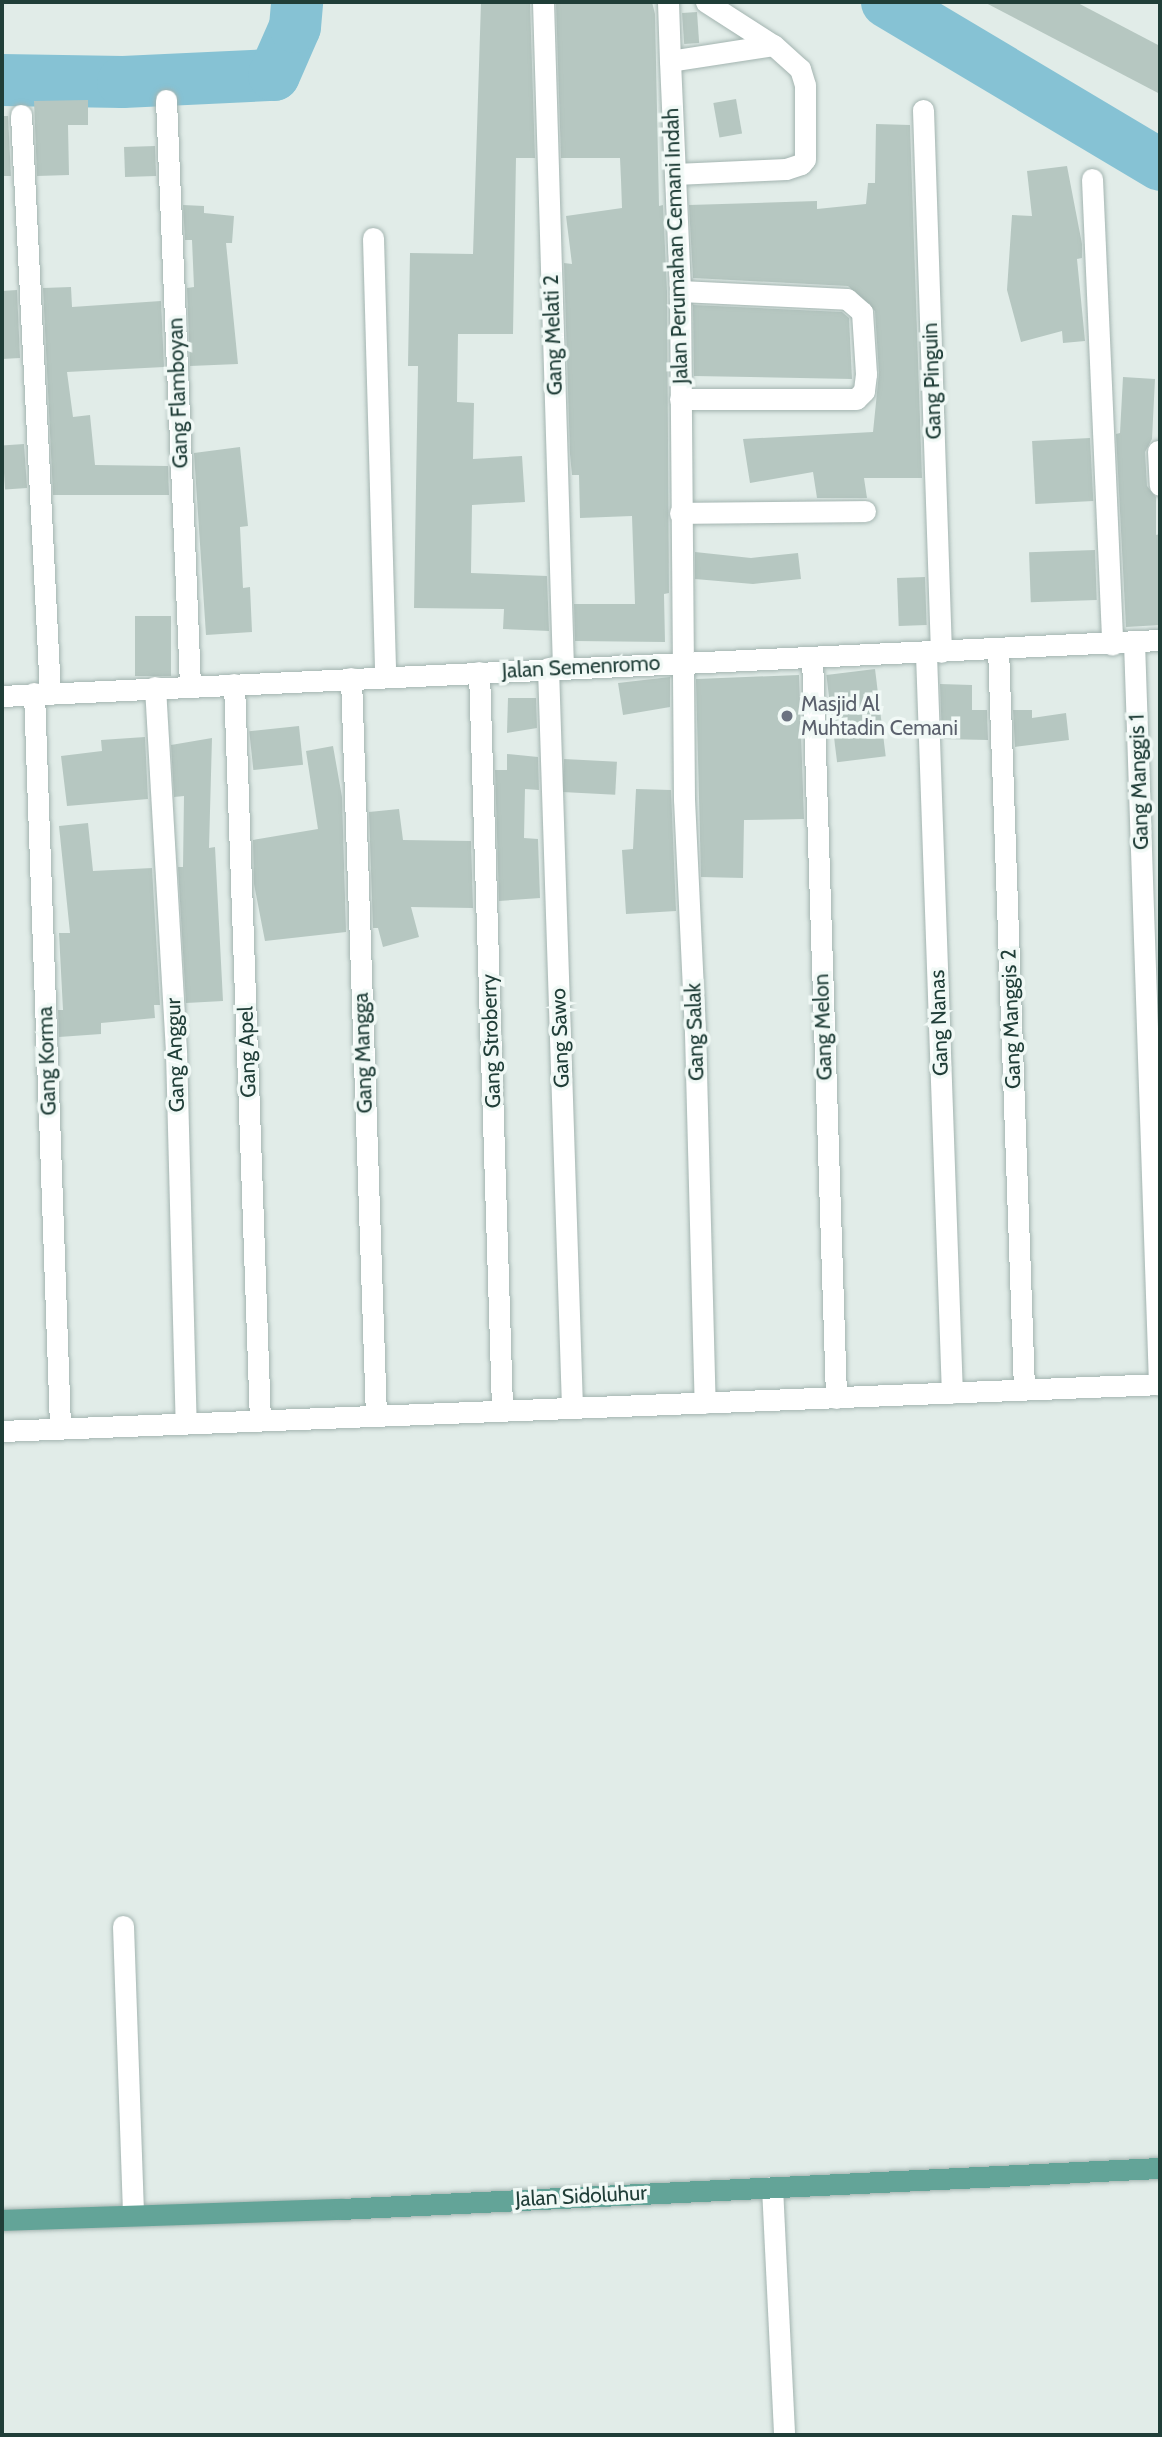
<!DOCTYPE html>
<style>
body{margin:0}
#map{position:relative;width:1162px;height:2437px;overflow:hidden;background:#e1ece8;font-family:Cabin,sans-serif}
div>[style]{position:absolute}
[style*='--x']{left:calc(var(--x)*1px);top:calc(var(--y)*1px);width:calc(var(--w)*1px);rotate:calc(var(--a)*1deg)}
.river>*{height:52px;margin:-26px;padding:0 26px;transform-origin:26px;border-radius:26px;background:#86c2d4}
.building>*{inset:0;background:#b6c7c1;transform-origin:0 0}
.roads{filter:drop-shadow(0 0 2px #a3b4b0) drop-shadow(0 0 2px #a3b4b0)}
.minor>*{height:21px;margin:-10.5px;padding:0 10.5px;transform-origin:10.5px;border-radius:10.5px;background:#fff}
.major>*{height:21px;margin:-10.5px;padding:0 10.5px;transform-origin:10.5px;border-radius:10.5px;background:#63a498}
.dots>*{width:19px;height:19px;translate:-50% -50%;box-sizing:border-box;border:4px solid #f1f9f6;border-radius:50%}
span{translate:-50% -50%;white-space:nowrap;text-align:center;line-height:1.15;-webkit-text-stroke:7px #f1f9f6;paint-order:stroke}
.street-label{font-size:21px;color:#203e38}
.worship-label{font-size:21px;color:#5b616d}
.left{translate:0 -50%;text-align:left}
.frame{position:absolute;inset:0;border:4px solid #203e38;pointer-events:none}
</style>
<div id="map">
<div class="river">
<i style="--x:887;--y:2;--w:318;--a:30.8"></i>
<i style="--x:2;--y:80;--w:121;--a:0.9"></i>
<i style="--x:123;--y:82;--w:151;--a:-2.7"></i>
<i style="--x:274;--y:75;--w:52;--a:-66.4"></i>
<i style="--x:295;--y:27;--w:25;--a:-85"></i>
</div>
<div class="building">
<i style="clip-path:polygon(481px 2px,530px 2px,535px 158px,516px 158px,513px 334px,458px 334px,457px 402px,474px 403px,473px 459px,522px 456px,525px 502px,472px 505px,471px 573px,547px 576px,549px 631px,503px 629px,504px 609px,414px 608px,418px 366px,408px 366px,410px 253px,473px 254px)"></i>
<i style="clip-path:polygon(556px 2px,652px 2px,655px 14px,659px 206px,663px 205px,667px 291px,669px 593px,664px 594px,665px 642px,575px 641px,574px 604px,635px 604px,632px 516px,580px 518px,579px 475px,572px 475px,570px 454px,564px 263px,572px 264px,566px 216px,622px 208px,621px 180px,620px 158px,561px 158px)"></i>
<i style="clip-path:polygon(984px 2px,1076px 2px,1160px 46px,1160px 94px)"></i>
<i style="left:697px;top:12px;width:31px;height:15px;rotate:86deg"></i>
<i style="left:736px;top:99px;width:35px;height:23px;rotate:80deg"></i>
<i style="clip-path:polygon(88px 100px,88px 125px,68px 125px,69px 175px,37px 176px,34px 101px)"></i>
<i style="clip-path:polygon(2px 116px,8px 116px,11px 176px,2px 176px)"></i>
<i style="clip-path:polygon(876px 124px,910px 125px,922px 478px,864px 478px,867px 498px,817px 498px,813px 472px,750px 483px,743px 439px,873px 432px,879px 373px,875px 311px,848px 286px,693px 278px,689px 205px,817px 201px,817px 209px,866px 204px,868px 183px,875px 183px)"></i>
<i style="left:155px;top:146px;width:30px;height:31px;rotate:88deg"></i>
<i style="clip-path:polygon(1067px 166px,1082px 244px,1082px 258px,1077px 259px,1085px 341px,1063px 343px,1062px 331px,1021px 342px,1007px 290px,1012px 215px,1032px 216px,1027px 171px)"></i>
<i style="clip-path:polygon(183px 205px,204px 206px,204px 213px,234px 216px,232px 243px,226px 243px,238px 364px,190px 366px,187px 288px,194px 287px,192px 240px,185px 240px)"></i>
<i style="clip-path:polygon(71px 287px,72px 307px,161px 301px,164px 367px,67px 372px,73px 417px,90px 415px,95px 465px,168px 466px,169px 495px,53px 495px,43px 288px)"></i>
<i style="clip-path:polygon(17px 290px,20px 358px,2px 359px,2px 291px)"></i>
<i style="clip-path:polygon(693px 305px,842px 312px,849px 318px,852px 379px,694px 376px)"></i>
<i style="clip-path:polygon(1123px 377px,1155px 379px,1152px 439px,1145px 452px,1147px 486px,1156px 497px,1156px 535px,1160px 534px,1160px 625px,1126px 627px,1116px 434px,1120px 433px)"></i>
<i style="left:1090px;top:438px;width:63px;height:58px;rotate:87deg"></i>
<i style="left:24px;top:444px;width:44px;height:22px;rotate:86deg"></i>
<i style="clip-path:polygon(240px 447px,248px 526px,240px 527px,243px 588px,250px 587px,252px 632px,206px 635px,194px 453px)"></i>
<i style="left:1095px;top:550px;width:50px;height:66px;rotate:88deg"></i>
<i style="clip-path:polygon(695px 552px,751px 558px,798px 553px,801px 579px,753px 584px,695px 579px)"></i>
<i style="left:925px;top:577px;width:48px;height:28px;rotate:88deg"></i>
<i style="left:135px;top:616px;width:36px;height:60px"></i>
<i style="left:875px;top:669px;width:88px;height:49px;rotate:83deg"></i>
<i style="clip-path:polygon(799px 675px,804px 819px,744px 820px,743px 878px,701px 877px,696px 679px)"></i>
<i style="clip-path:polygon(670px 677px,670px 707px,623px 715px,618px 683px)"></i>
<i style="clip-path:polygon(940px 684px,972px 685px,972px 710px,987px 710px,988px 740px,942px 739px)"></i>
<i style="clip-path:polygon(508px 698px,536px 698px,537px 728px,507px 733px)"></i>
<i style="clip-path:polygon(1013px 710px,1032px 710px,1032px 718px,1066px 713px,1069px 740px,1015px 747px)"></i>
<i style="left:299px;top:726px;width:39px;height:50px;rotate:84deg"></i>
<i style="clip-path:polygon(145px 737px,148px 799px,67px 806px,61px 756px,102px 751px,101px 740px)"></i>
<i style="clip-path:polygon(212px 738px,209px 848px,215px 847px,223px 1001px,186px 1003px,178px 867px,183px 867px,184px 796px,174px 797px,171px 745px)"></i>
<i style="clip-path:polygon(333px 746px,342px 797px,346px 932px,265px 941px,254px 884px,253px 840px,318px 829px,306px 751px)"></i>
<i style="clip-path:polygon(507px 754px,538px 757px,539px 790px,525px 789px,524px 838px,538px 839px,540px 898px,499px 901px,495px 770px,507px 770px)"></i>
<i style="left:564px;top:759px;width:53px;height:33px;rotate:3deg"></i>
<i style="clip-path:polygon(636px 789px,671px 790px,676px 911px,626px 914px,622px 850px,633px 849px)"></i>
<i style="clip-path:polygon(399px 809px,403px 840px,471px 841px,473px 908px,411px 907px,419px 937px,383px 947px,378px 928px,373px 928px,369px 812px)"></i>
<i style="clip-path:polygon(88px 823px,93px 871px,152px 868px,160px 1005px,154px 1005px,155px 1018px,101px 1023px,101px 1034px,59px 1037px,58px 1010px,63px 1010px,59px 933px,70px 933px,59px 826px)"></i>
</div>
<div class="roads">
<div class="minor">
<i style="--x:543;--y:2;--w:666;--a:88.28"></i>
<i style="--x:668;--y:2;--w:59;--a:88.1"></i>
<i style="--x:706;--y:2;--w:80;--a:32.7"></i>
<i style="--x:166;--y:100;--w:586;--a:87.65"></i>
<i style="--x:923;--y:110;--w:542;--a:88.1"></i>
<i style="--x:21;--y:115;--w:580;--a:87.13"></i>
<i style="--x:675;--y:174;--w:111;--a:-2.6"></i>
<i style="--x:786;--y:169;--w:16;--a:-18"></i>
<i style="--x:801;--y:164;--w:6;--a:-51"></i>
<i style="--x:805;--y:159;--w:74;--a:-90"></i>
<i style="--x:805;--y:85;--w:17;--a:-107"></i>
<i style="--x:800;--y:69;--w:36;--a:-138"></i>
<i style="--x:773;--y:45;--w:104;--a:171.2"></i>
<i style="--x:670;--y:61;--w:230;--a:87.5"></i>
<i style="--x:680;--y:291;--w:508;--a:89.55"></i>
<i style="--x:684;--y:799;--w:234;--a:87.3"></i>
<i style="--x:695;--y:1033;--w:370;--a:88.5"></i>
<i style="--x:1092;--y:179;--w:466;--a:87.5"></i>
<i style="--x:373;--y:238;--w:438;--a:88.4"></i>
<i style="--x:680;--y:291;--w:167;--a:2.7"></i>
<i style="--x:847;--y:299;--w:20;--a:41"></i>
<i style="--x:862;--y:312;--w:62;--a:86.3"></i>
<i style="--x:866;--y:374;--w:17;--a:97"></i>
<i style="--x:864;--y:391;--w:11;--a:135"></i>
<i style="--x:856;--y:399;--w:176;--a:180"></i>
<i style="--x:1158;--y:451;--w:34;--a:87"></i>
<i style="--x:680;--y:513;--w:185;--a:-0.6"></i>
<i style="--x:1134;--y:642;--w:743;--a:88.07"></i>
<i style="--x:998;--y:648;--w:742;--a:87.99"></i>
<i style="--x:926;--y:654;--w:739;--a:87.99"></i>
<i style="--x:812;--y:657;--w:741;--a:88.14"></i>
<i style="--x:548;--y:668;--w:740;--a:88.14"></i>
<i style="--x:479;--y:672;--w:738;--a:88.21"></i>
<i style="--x:351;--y:678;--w:738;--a:88.06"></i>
<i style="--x:234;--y:684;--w:736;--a:87.98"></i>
<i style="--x:155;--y:687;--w:366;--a:86.7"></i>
<i style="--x:176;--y:1052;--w:371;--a:88.5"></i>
<i style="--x:34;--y:693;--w:735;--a:87.97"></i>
<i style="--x:2;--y:696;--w:1159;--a:-2.77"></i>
<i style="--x:2;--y:1431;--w:1159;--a:-2.32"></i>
<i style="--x:123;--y:1926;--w:288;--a:88"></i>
<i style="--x:772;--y:2187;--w:248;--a:87.2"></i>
</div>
<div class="major">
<i style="--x:2;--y:2220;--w:339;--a:-1.9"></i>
<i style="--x:341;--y:2209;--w:820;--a:-2.87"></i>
</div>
</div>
<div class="dots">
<i style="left:787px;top:716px;background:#6b7280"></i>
</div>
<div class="street-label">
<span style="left:676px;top:246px;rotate:-92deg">Jalan Perumahan Cemani Indah</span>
<span style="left:553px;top:335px;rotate:-92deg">Gang Melati 2</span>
<span style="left:932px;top:381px;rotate:-92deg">Gang Pinguin</span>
<span style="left:178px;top:393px;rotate:-92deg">Gang Flamboyan</span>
<span style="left:581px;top:667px;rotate:-3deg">Jalan Semenromo</span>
<span style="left:1139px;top:782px;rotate:-92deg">Gang Manggis 1</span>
<span style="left:1011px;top:1019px;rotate:-92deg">Gang Manggis 2</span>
<span style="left:939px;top:1023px;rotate:-92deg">Gang Nanas</span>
<span style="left:823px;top:1027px;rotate:-92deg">Gang Melon</span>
<span style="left:695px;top:1032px;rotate:-92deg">Gang Salak</span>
<span style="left:560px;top:1038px;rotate:-92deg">Gang Sawo</span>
<span style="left:491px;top:1041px;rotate:-92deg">Gang Stroberry</span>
<span style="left:247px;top:1052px;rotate:-92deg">Gang Apel</span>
<span style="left:363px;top:1053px;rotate:-92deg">Gang Mangga</span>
<span style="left:175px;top:1055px;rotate:-92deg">Gang Anggur</span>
<span style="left:47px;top:1061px;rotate:-92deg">Gang Korma</span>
<span style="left:581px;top:2196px;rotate:-3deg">Jalan Sidoluhur</span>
</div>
<div class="worship-label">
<span class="left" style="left:801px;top:716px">Masjid Al<br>Muhtadin Cemani</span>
</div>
<div class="frame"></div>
</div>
